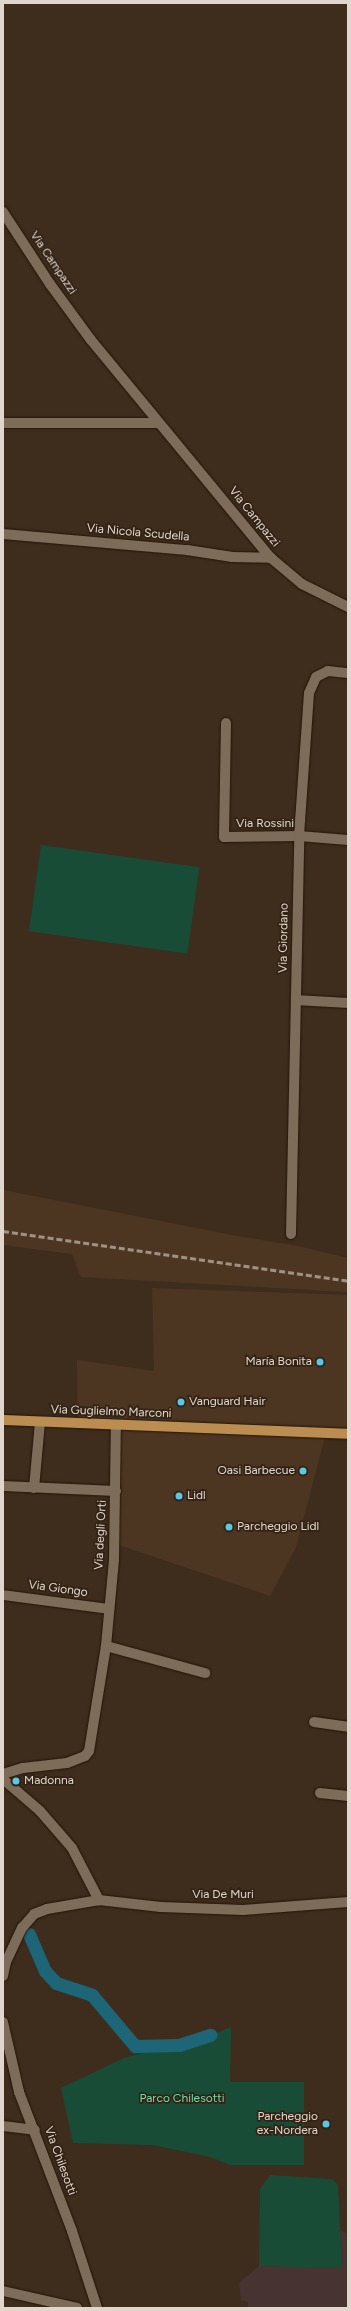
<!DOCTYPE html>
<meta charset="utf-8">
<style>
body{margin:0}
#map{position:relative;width:351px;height:2311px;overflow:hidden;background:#3e2d1d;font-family:Figtree,sans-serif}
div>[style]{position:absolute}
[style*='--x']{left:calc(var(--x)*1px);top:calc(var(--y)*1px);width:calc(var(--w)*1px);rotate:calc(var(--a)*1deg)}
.built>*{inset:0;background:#4c3621}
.education>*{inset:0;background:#473331}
.green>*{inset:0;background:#184c37;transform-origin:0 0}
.canal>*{height:13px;margin:-6.5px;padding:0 6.5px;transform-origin:6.5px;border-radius:6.5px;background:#1c6678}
.roads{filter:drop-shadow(0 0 1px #241506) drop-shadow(0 0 1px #241506)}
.minor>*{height:10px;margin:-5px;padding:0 5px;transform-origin:5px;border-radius:5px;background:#7e6c5a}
.major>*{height:10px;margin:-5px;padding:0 5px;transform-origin:5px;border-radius:5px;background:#bb8d51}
.rail>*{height:3px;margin-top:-1.5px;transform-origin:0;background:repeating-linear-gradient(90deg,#9f9285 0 6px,transparent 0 9px)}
.dots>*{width:11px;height:11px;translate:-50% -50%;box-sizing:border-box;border:2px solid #332314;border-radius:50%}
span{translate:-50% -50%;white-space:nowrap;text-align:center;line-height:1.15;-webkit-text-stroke:3.5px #332314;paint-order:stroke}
.street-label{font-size:12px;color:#e1d6cc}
.poi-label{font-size:12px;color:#e1d6cc}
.right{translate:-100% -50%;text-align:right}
.left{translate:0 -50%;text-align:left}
.park-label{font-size:12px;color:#70ddac}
.frame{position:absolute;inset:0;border:4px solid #e1d6cc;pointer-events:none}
</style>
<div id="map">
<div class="built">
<i style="clip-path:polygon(3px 1190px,237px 1236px,298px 1246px,348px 1258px,348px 1292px,81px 1277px,72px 1254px,3px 1245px)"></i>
<i style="clip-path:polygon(152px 1288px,348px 1295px,348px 1434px,326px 1433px,296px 1547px,270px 1596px,119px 1545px,116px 1425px,78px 1424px,77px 1360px,154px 1371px)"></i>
</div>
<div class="education">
<i style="clip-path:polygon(340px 2231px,348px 2233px,348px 2308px,248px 2308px,248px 2302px,241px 2300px,239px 2283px,259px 2266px,342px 2267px)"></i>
</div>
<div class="green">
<i style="left:41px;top:845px;width:160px;height:87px;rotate:8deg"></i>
<i style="clip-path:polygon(231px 2027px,230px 2082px,304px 2082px,304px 2165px,230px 2165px,210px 2157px,153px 2145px,73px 2143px,61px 2088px,124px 2058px,152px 2050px,179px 2048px)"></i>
<i style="clip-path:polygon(270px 2175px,332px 2179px,338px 2185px,342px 2268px,259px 2266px,260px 2189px)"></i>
</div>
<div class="canal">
<i style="--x:29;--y:1934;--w:40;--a:66.6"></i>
<i style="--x:45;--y:1971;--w:16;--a:47"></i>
<i style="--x:56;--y:1983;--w:38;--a:18"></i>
<i style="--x:92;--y:1995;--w:67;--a:49.9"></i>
<i style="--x:135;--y:2046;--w:44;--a:-1.3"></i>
<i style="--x:179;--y:2045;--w:33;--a:-18"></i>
</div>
<div class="roads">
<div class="minor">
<i style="--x:3;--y:212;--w:86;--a:56.9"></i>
<i style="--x:50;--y:284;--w:69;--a:53.8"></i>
<i style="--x:91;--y:340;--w:283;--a:50.5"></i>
<i style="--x:271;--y:558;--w:40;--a:40"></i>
<i style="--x:302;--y:584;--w:51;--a:26.6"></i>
<i style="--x:3;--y:423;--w:154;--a:0"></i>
<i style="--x:3;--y:534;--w:185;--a:5"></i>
<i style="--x:187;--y:550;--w:46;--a:8.8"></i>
<i style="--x:232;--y:557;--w:39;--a:1"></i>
<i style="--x:226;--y:723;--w:114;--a:91"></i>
<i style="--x:224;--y:837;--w:75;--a:-0.8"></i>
<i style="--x:299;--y:836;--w:49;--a:4.7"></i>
<i style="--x:296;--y:1000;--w:52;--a:3.3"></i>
<i style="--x:291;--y:1234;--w:398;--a:-88.8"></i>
<i style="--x:299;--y:836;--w:143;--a:-86"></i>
<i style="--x:309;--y:693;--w:17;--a:-66"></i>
<i style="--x:316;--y:677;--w:13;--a:-27"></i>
<i style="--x:328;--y:671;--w:20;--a:6"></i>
<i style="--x:3;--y:1486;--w:113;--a:2.5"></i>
<i style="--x:34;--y:1488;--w:66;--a:-84.8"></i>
<i style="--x:3;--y:1595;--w:107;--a:7.5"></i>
<i style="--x:106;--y:1646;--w:103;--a:15.3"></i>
<i style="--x:314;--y:1722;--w:34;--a:8"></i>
<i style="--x:3;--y:1774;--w:21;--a:-17"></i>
<i style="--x:23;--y:1768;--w:44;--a:-6.5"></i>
<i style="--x:67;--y:1763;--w:19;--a:-21"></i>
<i style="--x:85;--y:1756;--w:6;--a:-51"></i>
<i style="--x:89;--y:1751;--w:106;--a:-80.8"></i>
<i style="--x:106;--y:1646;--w:86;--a:-84.7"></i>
<i style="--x:114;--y:1560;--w:135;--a:-89.2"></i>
<i style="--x:3;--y:1779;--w:49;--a:40.9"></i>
<i style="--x:40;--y:1811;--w:49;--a:49.1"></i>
<i style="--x:72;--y:1848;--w:59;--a:62.6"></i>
<i style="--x:320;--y:1793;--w:28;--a:6"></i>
<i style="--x:3;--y:1976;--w:14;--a:-78"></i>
<i style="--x:6;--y:1962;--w:38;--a:-65"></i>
<i style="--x:22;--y:1928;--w:18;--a:-49"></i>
<i style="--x:34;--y:1914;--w:14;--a:-21"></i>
<i style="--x:47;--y:1909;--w:53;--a:-9.8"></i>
<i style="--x:99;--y:1900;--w:62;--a:6.4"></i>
<i style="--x:161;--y:1907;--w:82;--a:2.1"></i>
<i style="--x:243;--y:1910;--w:105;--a:-4.4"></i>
<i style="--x:3;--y:2022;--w:72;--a:77.1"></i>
<i style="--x:19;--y:2092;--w:149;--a:69.1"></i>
<i style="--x:72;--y:2231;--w:81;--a:72"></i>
<i style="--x:3;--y:2126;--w:32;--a:7"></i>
<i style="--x:3;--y:2291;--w:76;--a:12.9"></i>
</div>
<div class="major">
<i style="--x:3;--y:1420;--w:345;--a:2.3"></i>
</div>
</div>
<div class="rail">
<i style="--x:3;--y:1231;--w:349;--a:8.2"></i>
</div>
<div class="dots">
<i style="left:320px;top:1362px;background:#59c8e4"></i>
<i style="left:181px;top:1402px;background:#59c8e4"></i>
<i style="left:303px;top:1471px;background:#59c8e4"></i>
<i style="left:179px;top:1496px;background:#59c8e4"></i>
<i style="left:229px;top:1527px;background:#59c8e4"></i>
<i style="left:16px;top:1781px;background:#59c8e4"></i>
<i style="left:326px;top:2124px;background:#59c8e4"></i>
</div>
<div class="street-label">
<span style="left:53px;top:263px;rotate:56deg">Via Campazzi</span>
<span style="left:254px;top:517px;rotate:51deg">Via Campazzi</span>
<span style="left:138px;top:533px;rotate:5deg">Via Nicola Scudella</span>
<span style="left:265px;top:824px">Via Rossini</span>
<span style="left:284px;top:938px;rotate:-89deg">Via Giordano</span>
<span style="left:111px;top:1412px;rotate:2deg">Via Guglielmo Marconi</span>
<span style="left:101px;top:1535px;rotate:-87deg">Via degli Orti</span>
<span style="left:58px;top:1589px;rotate:8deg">Via Giongo</span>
<span style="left:223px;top:1895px">Via De Muri</span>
<span style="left:60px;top:2161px;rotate:70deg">Via Chilesotti</span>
</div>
<div class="poi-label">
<span class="right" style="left:312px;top:1362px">María Bonita</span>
<span class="left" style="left:189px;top:1402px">Vanguard Hair</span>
<span class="right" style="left:295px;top:1471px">Oasi Barbecue</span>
<span class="left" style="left:187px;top:1496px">Lidl</span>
<span class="left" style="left:237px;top:1527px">Parcheggio Lidl</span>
<span class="left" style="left:24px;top:1781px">Madonna</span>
<span class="right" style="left:318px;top:2124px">Parcheggio<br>ex-Nordera</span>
</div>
<div class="park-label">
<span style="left:182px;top:2099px">Parco Chilesotti</span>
</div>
<div class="frame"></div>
</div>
